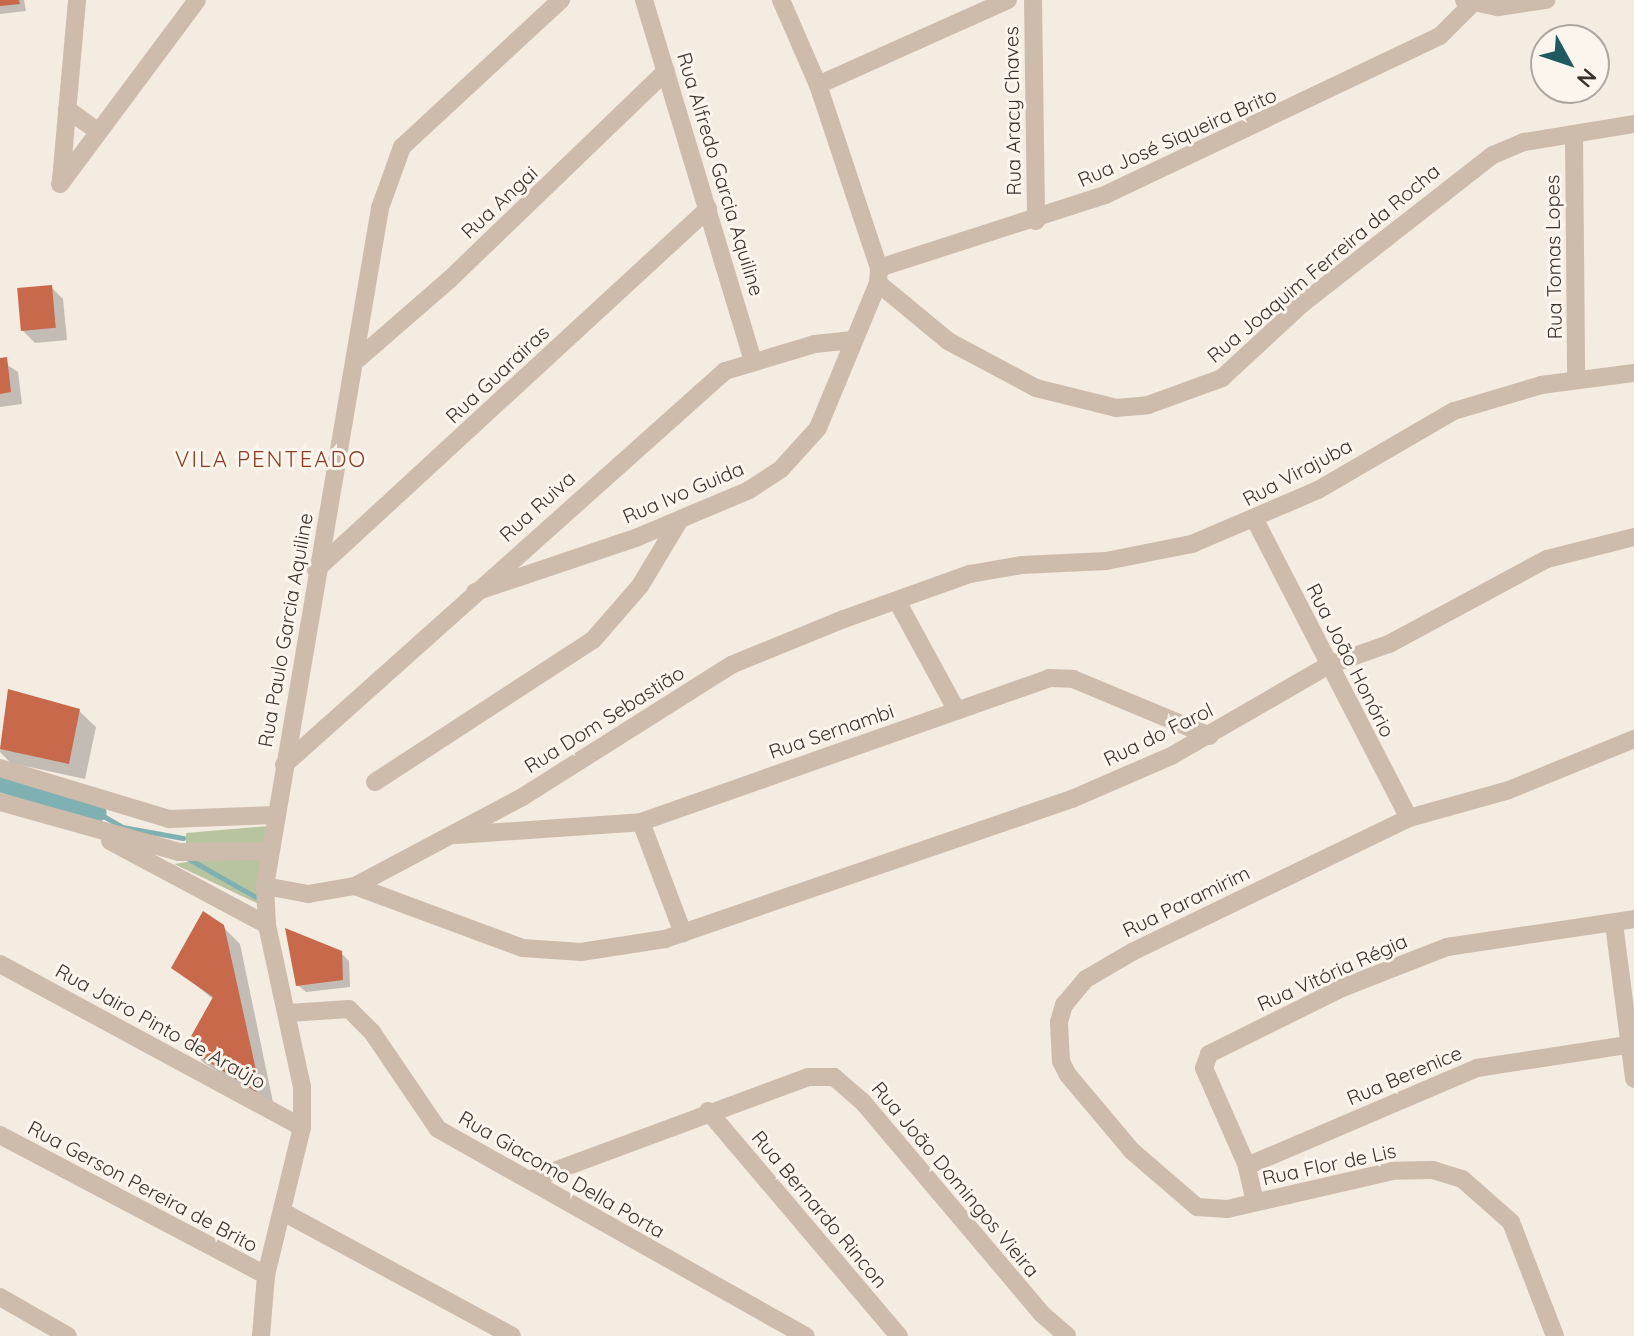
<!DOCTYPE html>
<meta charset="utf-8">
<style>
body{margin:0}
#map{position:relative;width:1634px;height:1336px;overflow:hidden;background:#f4ebe1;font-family:Quicksand,sans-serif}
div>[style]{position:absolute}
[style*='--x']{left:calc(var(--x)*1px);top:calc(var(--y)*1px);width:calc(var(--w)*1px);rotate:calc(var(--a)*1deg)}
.green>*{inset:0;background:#b8c4a0}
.shadow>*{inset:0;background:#0003}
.stream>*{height:5px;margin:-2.5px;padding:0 2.5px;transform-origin:2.5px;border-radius:2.5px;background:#7fb0b2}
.canal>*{height:18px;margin:-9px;padding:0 9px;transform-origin:9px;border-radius:9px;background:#7fb0b2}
.building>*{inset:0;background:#c8694b;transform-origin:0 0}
.minor>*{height:18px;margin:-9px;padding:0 9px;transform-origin:9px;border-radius:9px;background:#cdbbac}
span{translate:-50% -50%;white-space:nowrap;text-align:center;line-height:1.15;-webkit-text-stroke:6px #fbf5ee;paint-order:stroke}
.street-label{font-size:20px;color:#3b302b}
.neighbourhood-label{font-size:22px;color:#8c3b22;letter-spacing:2px}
.north{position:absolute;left:1530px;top:24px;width:80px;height:80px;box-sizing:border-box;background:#fbf5ee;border:2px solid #aea6a0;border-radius:50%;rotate:130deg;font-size:22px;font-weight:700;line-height:32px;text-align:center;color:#3b302b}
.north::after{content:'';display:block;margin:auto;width:28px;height:36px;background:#1f5a5e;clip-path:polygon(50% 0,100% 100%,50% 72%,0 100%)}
</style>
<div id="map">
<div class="green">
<i style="clip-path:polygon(269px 826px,261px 905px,174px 864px,200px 860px,186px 852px,186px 833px)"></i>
</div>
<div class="shadow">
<i style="clip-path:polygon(0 0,24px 0,26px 11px,0 14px)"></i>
<i style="clip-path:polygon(51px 287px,63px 299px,67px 340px,35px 343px,23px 331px)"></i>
<i style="clip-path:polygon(0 360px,18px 372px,22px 404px,0 407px)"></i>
<i style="clip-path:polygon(9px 692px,79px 711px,96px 727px,85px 779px,11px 763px,0 752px)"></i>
<i style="clip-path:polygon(223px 927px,240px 944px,274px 1107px,204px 1063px,187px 1046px,214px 1000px,174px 967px)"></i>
<i style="clip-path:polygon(341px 953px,349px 961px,350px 987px,306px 992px,298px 985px)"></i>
</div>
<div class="stream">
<i style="--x:98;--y:813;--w:28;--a:30"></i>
<i style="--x:122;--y:827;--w:62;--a:10.2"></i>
<i style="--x:187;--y:858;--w:79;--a:29.5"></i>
</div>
<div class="canal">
<i style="--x:0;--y:783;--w:102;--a:17"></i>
</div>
<div class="building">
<i style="clip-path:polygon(0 0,19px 0,20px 4px,0 6px)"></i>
<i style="left:52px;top:285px;width:43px;height:35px;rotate:85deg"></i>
<i style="clip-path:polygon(7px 357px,11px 392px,0 394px,0 358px)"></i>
<i style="clip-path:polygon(8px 689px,80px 709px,69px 764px,0 749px)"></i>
<i style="clip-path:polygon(203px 911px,224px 925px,260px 1088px,256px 1092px,185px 1047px,213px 997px,171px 968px)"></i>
<i style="clip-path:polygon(285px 928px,342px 951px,343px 980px,296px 986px)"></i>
</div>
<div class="minor">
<i style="--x:644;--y:0;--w:377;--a:73.2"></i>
<i style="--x:1033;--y:0;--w:221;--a:89.2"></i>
<i style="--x:1464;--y:0;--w:35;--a:12"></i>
<i style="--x:1498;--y:7;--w:49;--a:-8.3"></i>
<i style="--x:818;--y:85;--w:208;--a:-24.1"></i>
<i style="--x:67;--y:109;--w:37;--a:36"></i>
<i style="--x:1574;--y:135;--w:244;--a:89.5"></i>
<i style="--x:61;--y:180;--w:181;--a:-84.9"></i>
<i style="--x:60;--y:184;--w:229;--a:-53.3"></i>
<i style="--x:879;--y:268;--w:237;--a:-17.9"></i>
<i style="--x:1105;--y:195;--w:371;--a:-25.4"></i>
<i style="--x:1440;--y:36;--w:45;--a:-45"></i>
<i style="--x:878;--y:283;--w:91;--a:39.6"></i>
<i style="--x:948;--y:341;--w:100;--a:28.1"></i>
<i style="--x:1036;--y:388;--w:82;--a:14"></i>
<i style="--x:1116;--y:408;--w:32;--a:-5"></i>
<i style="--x:1148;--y:405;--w:79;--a:-20"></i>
<i style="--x:1222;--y:378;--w:109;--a:-42.8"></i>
<i style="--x:1302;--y:304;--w:242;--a:-38"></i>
<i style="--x:1493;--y:155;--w:34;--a:-23"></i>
<i style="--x:1524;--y:142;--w:111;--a:-9.3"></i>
<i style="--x:358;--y:359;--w:121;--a:-41"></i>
<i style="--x:449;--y:280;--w:301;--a:-43.9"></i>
<i style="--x:1255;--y:520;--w:335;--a:62.7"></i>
<i style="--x:316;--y:570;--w:533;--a:-42.64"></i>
<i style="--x:475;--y:592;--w:172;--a:-18.6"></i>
<i style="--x:638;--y:537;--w:121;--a:-22.9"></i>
<i style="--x:749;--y:490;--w:38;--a:-33"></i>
<i style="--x:781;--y:469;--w:55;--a:-47.9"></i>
<i style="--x:818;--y:428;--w:157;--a:-67.5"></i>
<i style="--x:878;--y:283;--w:15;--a:-86"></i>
<i style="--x:879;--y:268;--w:193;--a:-108.4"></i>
<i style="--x:818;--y:85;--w:93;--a:-113.5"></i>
<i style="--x:897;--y:601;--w:125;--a:61.4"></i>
<i style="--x:284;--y:765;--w:591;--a:-41.78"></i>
<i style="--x:725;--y:371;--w:94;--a:-16.7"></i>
<i style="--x:815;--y:344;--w:38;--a:-6"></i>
<i style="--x:0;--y:768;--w:177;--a:16.8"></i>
<i style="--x:169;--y:819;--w:106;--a:-2.2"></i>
<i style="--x:375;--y:782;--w:260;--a:-33.1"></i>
<i style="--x:593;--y:640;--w:72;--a:-49"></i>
<i style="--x:640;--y:586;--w:76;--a:-59"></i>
<i style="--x:0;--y:802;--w:186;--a:15.6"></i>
<i style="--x:179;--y:852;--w:91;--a:-0.6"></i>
<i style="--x:641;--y:822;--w:119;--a:69.3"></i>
<i style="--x:457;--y:835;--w:184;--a:-4"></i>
<i style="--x:641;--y:822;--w:433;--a:-19.4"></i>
<i style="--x:1049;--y:678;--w:24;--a:2"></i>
<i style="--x:1073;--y:679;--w:148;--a:22.6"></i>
<i style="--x:110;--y:841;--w:178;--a:28.1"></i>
<i style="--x:265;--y:886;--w:44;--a:10.5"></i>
<i style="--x:308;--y:894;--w:48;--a:-9.7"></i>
<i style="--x:355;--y:886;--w:191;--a:-28"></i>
<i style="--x:524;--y:796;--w:245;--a:-32.3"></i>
<i style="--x:731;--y:665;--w:122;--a:-22.2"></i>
<i style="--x:844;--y:619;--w:134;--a:-19.7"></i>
<i style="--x:970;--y:574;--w:53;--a:-9.8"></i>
<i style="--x:1022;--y:565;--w:84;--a:-2.7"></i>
<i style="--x:1106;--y:561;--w:88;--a:-11.2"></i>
<i style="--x:1192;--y:544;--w:137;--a:-23.2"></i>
<i style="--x:1318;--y:490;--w:157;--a:-30.2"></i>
<i style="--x:1454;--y:411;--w:91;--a:-16.6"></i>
<i style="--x:1541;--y:385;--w:94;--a:-7.4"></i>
<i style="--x:355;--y:886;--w:179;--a:20.3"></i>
<i style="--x:523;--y:948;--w:58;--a:3.9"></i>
<i style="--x:581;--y:952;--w:85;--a:-8.8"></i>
<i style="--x:665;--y:939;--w:430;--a:-19"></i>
<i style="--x:1072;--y:799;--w:110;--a:-23.5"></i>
<i style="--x:1173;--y:755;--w:180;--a:-30"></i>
<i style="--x:1329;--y:665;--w:64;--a:-19.3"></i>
<i style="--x:1389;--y:644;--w:179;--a:-28.3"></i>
<i style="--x:1547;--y:559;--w:90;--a:-14.2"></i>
<i style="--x:1614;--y:924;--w:156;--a:82.6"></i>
<i style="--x:0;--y:964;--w:343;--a:28.4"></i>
<i style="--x:289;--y:1013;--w:60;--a:-3.8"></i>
<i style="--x:349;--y:1009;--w:33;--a:45"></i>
<i style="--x:372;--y:1032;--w:117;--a:55.8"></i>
<i style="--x:438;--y:1129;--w:422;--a:29.4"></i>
<i style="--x:708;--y:1111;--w:295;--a:49.7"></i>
<i style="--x:0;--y:1135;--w:301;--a:27.8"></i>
<i style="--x:1247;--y:1166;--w:250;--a:-23.1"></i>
<i style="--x:1477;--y:1068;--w:159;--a:-8.7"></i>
<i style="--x:530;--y:1180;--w:296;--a:-20.3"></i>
<i style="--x:808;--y:1077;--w:26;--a:0"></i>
<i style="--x:834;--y:1077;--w:37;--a:41"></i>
<i style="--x:862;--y:1101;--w:279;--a:49.8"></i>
<i style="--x:1042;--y:1314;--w:33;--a:41"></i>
<i style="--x:1255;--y:1202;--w:37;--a:-103"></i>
<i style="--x:1247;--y:1166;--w:107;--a:-113.7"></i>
<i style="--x:1204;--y:1068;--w:15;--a:-70"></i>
<i style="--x:1209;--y:1054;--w:148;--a:-26.4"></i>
<i style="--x:1342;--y:988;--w:113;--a:-21.3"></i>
<i style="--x:1447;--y:947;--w:189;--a:-8.5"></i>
<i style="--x:283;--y:1212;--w:260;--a:28.4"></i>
<i style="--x:0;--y:1297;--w:78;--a:29.8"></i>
<i style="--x:261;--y:1336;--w:61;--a:-85.3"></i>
<i style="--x:266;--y:1275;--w:152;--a:-76.3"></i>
<i style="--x:302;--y:1127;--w:40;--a:-90"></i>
<i style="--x:302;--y:1087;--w:166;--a:-102.2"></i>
<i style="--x:267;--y:925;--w:39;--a:-93"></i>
<i style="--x:265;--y:886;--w:688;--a:-80.37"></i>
<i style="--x:380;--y:208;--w:65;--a:-70.2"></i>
<i style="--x:402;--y:147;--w:217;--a:-42.8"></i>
<i style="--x:1555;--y:1336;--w:122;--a:-111.1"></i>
<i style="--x:1511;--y:1222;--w:65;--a:-138.7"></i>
<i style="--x:1462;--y:1179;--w:31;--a:-163"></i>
<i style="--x:1432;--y:1170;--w:39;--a:179"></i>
<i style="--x:1393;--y:1171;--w:170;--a:167.1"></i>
<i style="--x:1227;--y:1209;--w:30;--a:-176"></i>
<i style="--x:1197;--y:1207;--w:86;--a:-139.3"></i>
<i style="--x:1132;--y:1151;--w:99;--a:-130.1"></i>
<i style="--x:1068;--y:1075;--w:16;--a:-117"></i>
<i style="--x:1061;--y:1061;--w:39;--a:-93"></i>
<i style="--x:1059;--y:1022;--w:18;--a:-74"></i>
<i style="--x:1064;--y:1005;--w:34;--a:-50"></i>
<i style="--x:1086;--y:979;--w:53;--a:-30.4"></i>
<i style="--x:1132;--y:952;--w:308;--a:-25.8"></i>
<i style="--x:1409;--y:818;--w:104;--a:-15.6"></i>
<i style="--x:1509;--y:790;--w:135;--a:-22.2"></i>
</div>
<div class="street-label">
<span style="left:1012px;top:111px;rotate:-91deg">Rua Aracy Chaves</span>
<span style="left:1177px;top:137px;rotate:-24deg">Rua José Siqueira Brito</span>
<span style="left:721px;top:174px;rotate:73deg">Rua Alfredo Garcia Aquiline</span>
<span style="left:499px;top:202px;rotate:-43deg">Rua Angai</span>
<span style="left:1553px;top:257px;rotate:-91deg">Rua Tomas Lopes</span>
<span style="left:1323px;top:263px;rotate:-40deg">Rua Joaquim Ferreira da Rocha</span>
<span style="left:497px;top:374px;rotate:-43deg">Rua Guarairas</span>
<span style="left:1297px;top:472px;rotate:-28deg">Rua Virajuba</span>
<span style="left:683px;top:492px;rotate:-23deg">Rua Ivo Guida</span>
<span style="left:537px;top:506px;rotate:-42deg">Rua Ruiva</span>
<span style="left:285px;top:630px;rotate:-80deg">Rua Paulo Garcia Aquiline</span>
<span style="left:1351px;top:660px;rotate:63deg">Rua João Honório</span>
<span style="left:604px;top:719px;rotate:-32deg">Rua Dom Sebastião</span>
<span style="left:831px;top:731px;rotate:-19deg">Rua Sernambi</span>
<span style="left:1158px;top:734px;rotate:-26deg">Rua do Farol</span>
<span style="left:1186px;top:901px;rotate:-26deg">Rua Paramirim</span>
<span style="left:1332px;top:972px;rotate:-24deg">Rua Vitória Régia</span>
<span style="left:161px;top:1026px;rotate:29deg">Rua Jairo Pinto de Araújo</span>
<span style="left:1404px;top:1075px;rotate:-23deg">Rua Berenice</span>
<span style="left:1329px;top:1164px;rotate:-12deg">Rua Flor de Lis</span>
<span style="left:562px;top:1174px;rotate:30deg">Rua Giacomo Della Porta</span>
<span style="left:956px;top:1179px;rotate:50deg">Rua João Domingos Vieira</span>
<span style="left:143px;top:1186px;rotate:28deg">Rua Gerson Pereira de Brito</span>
<span style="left:820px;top:1209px;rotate:50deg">Rua Bernardo Rincon</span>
</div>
<div class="neighbourhood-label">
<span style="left:271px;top:460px">VILA PENTEADO</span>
</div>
<div class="north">N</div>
</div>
